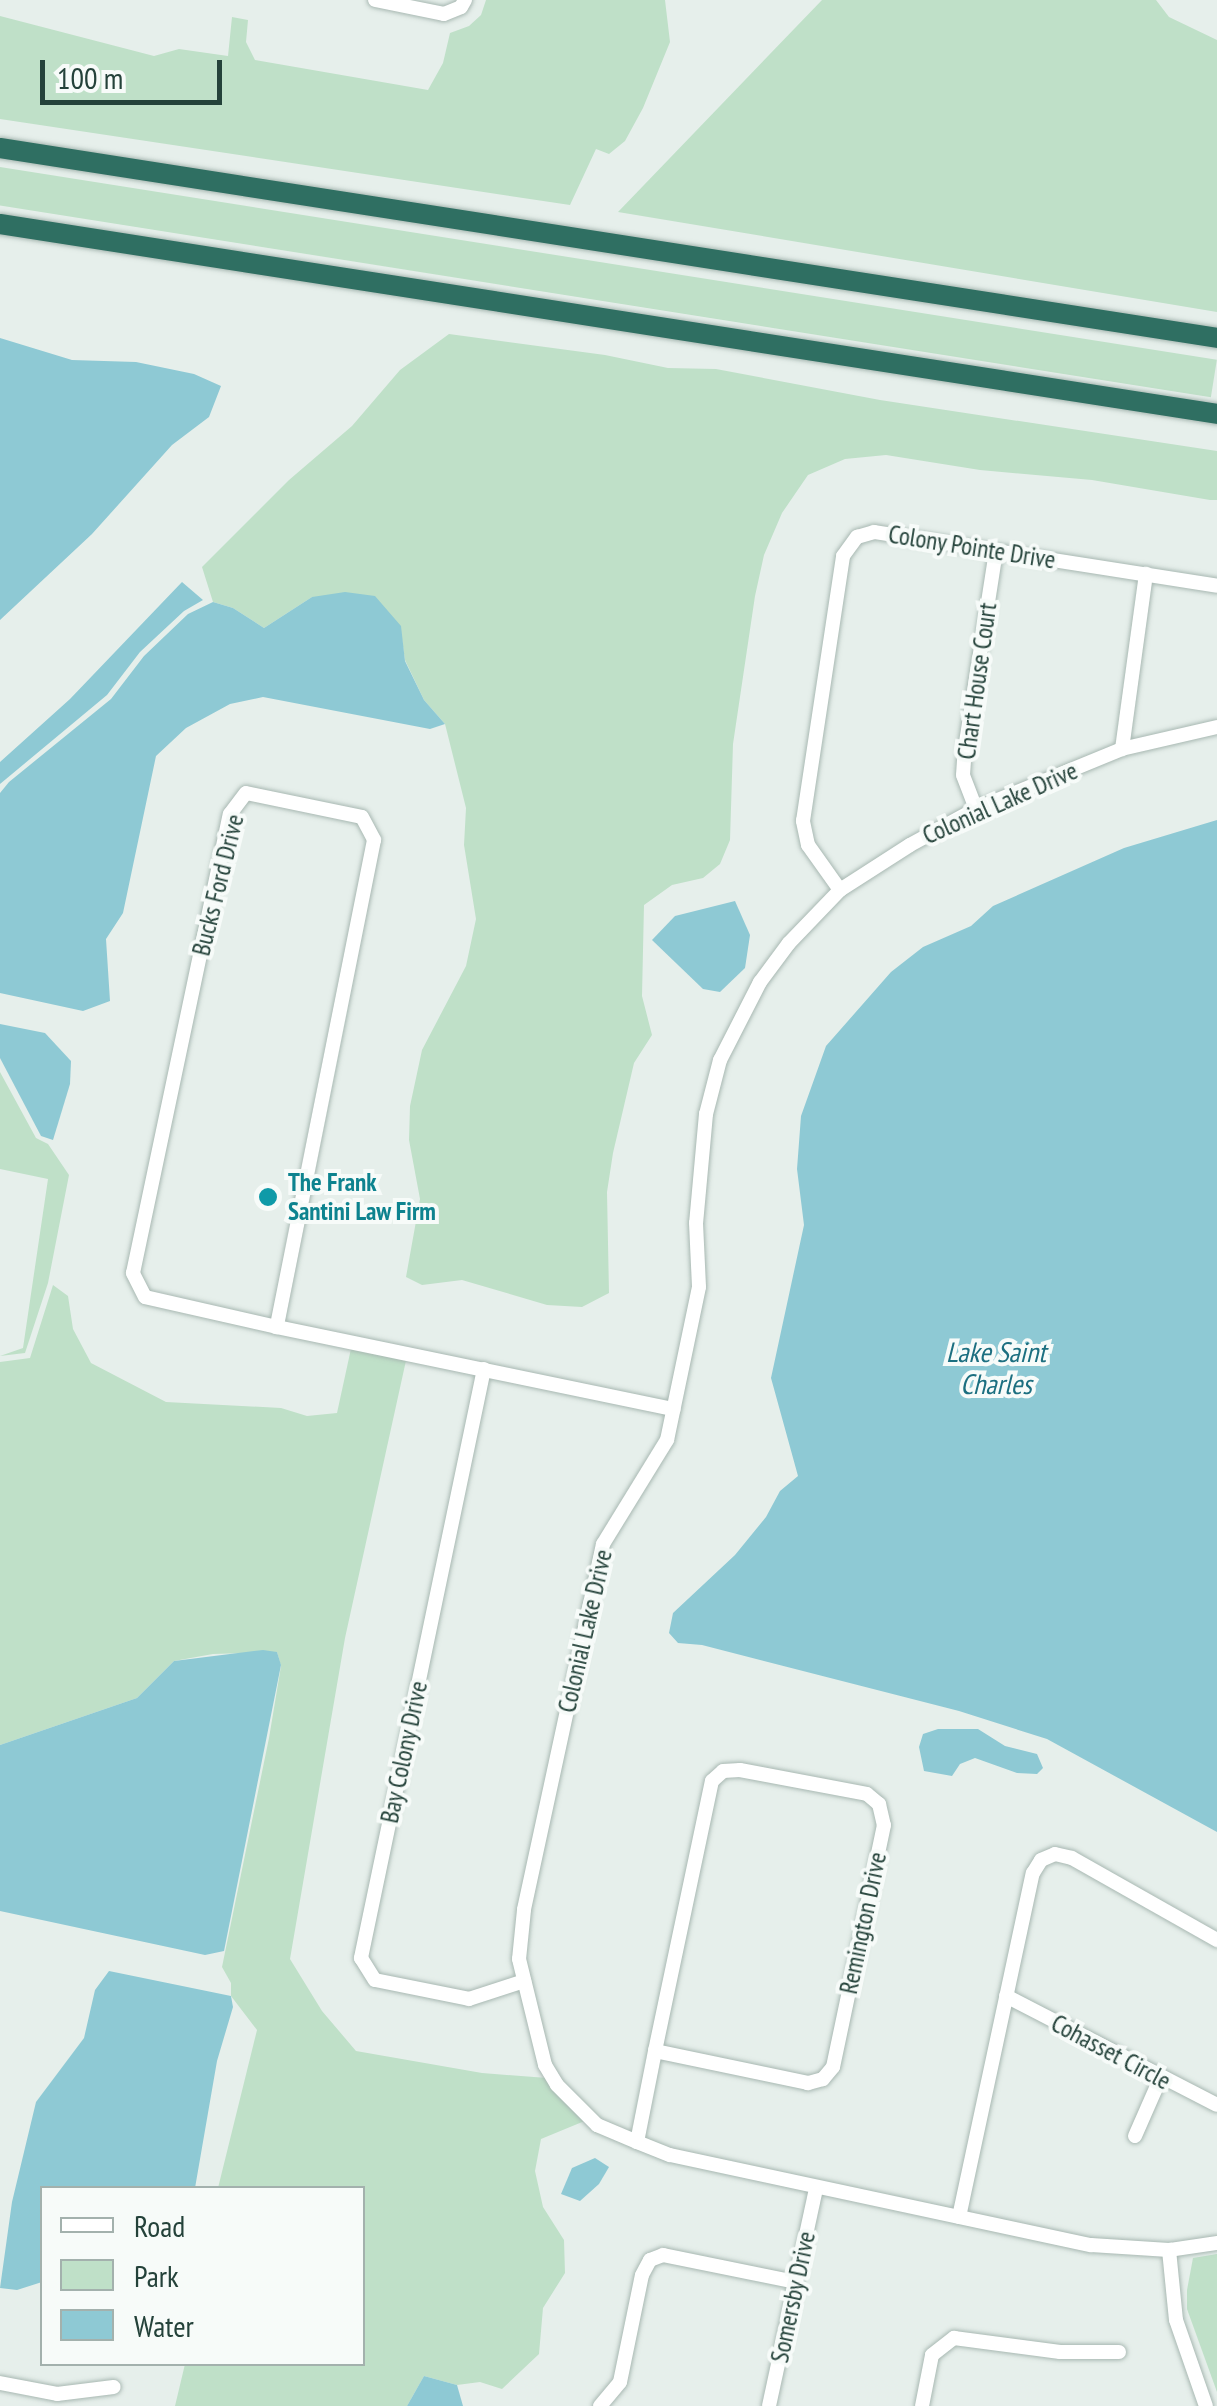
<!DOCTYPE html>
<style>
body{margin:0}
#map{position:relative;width:1217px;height:2406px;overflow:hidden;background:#e6efeb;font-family:"PT Sans Narrow",sans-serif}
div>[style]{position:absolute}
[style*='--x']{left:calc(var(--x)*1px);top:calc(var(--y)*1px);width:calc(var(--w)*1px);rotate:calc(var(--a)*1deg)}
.green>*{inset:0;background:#bfe0c8;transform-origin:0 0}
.water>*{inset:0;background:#8ec9d4}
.roads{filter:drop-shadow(0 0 2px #a8b8b2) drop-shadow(0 0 2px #a8b8b2)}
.minor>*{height:14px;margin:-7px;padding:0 7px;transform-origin:7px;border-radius:7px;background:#fff}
.highway>*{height:20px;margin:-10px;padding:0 10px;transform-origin:10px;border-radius:10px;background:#2f6f62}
.dots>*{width:28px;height:28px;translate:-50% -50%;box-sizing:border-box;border:5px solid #f7fbf9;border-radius:50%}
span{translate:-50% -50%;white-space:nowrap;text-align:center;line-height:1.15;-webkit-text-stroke:8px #f7fbf9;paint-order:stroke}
.street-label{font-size:25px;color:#24423a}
.culture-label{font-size:25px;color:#0d838f;font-weight:700}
.left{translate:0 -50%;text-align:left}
.water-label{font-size:28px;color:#1c6f80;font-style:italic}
.legend{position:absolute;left:40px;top:2186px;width:325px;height:180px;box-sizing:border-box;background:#f7fbf9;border:2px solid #a3b1ad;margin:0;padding:12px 18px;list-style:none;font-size:30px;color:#24423a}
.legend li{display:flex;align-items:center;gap:20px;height:50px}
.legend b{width:50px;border:2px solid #a3b1ad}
.scale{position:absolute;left:40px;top:60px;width:182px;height:45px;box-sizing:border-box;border:5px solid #24423a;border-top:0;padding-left:12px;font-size:30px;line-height:35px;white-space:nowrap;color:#24423a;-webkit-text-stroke:8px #f7fbf9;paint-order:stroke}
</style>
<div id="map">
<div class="green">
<i style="clip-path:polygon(486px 0,665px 0,670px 42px,643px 108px,625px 141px,609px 154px,596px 149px,570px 205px,0 119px,0 16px,154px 56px,179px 49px,228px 56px,232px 17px,248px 20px,246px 42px,255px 60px,428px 90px,443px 63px,450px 33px,469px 26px,481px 15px)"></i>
<i style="clip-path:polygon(822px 0,1156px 0,1169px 17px,1217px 40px,1217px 312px,618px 212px)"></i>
<i style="left:0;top:167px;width:1232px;height:38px;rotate:9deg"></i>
<i style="clip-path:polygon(449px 334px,605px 355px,668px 368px,716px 369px,880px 400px,1217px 451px,1217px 500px,1210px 500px,1092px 480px,980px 470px,886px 455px,845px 459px,808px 475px,782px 513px,764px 555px,755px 596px,733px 744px,730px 840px,720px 864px,703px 878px,672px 885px,644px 905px,642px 996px,652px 1035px,634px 1063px,613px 1153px,607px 1192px,609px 1293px,582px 1307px,547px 1305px,462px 1280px,422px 1285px,406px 1277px,420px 1199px,409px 1140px,410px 1106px,422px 1050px,466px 966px,476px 919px,464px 845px,466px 808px,445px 724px,424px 700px,405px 660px,400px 626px,312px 597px,264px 628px,233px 608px,213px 602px,202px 567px,289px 480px,352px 426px,400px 370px)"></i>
<i style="clip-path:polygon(0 1072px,36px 1138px,48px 1144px,69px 1175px,48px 1283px,25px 1353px,0 1356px,23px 1348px,48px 1179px,0 1169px)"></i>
<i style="clip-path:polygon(53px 1285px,68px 1296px,73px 1329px,91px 1363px,166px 1402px,281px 1408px,307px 1416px,337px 1413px,352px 1344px,407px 1356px,345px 1638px,290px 1959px,322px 2011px,356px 2051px,482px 2073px,547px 2078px,587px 2120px,541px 2139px,535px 2171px,543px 2207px,564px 2240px,565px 2273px,543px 2308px,539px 2354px,502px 2389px,480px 2382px,457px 2385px,424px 2376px,407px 2406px,175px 2406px,185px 2364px,362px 2364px,362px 2188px,218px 2188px,257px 2030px,231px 1996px,231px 1983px,222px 1967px,269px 1738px,281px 1666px,277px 1652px,213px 1654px,174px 1661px,137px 1698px,0 1745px,0 1362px,30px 1358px)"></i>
<i style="clip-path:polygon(1217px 2254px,1217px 2392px,1187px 2309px,1187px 2290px,1193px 2258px)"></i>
</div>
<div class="water">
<i style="clip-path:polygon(0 338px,72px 360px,136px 362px,194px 374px,221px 386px,209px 417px,172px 445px,92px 534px,0 620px)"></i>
<i style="clip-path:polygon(182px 582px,203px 600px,184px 611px,140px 652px,107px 695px,0 784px,0 762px,70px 699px)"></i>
<i style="clip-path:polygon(345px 592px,375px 596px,401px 626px,405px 661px,424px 700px,445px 724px,430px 729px,263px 697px,230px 704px,186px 728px,156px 756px,123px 913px,106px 939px,110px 1001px,83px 1011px,0 993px,0 793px,9px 782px,111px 699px,144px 656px,188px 614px,213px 602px,233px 608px,264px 628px,312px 597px)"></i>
<i style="clip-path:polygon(1217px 820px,1217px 1832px,1047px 1739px,959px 1711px,702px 1645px,678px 1643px,669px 1633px,673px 1613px,735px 1555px,766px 1517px,780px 1491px,798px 1476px,771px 1378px,804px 1225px,797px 1169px,801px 1116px,826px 1046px,891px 972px,923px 947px,971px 926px,993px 906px,1124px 848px)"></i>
<i style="clip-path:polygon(735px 901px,750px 935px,745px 968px,720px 992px,703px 989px,652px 940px,675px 916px)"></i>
<i style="clip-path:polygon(0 1024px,45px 1033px,71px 1061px,70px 1084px,53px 1140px,41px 1136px,0 1058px)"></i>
<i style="clip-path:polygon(263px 1650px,277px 1652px,281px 1665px,224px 1951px,205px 1955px,0 1911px,0 1745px,137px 1698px,174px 1661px)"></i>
<i style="clip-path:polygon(978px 1729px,1005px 1746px,1037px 1754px,1043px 1768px,1037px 1774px,1017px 1773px,975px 1758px,960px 1764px,952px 1776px,924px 1771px,919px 1747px,923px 1734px,938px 1729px)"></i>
<i style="clip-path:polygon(109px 1971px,231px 1996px,233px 2007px,217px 2061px,195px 2188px,42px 2188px,42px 2282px,17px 2290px,0 2288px,12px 2202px,36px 2102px,84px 2038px,95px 1990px)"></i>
<i style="clip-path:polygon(595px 2158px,609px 2167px,599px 2184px,580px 2201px,561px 2194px,572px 2168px)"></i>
<i style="clip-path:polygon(424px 2376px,457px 2385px,463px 2406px,407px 2406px)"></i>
</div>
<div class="roads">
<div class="minor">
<i style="--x:375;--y:0;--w:70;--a:11.5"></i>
<i style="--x:444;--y:14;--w:18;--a:-22"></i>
<i style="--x:461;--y:7;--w:8;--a:-60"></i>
<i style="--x:1217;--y:727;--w:98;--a:167"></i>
<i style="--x:1122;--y:749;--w:158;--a:157.7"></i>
<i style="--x:976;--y:809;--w:75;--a:151.4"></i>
<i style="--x:910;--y:845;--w:83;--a:147.3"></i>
<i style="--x:840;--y:890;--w:74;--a:133.9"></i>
<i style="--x:789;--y:943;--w:49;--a:126.6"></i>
<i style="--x:760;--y:982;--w:88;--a:117.1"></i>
<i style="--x:720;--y:1060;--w:56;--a:104.5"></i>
<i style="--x:706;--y:1114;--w:109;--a:95.2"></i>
<i style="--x:696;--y:1223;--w:64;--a:87.3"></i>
<i style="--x:699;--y:1287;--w:156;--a:101.8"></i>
<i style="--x:667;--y:1440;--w:122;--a:121.6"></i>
<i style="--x:603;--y:1544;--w:374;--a:102.2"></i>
<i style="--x:524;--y:1910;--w:49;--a:95.8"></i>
<i style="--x:519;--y:1959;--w:109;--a:76.2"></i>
<i style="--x:545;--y:2065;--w:23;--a:59"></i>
<i style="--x:557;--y:2085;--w:57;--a:45"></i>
<i style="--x:597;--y:2125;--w:43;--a:23"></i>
<i style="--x:637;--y:2142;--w:35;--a:22"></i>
<i style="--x:670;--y:2155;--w:431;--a:12.1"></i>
<i style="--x:1091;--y:2245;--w:78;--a:3.7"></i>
<i style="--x:1169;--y:2250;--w:49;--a:-8.3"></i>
<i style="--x:1122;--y:749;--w:177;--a:-82.2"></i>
<i style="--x:246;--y:793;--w:118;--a:11.7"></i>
<i style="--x:362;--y:817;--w:26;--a:62"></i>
<i style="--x:374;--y:840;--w:497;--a:101.3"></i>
<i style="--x:277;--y:1327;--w:135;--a:-167.2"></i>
<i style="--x:145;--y:1297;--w:27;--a:-117"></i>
<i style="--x:133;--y:1273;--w:469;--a:-78.1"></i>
<i style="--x:230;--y:814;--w:26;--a:-53"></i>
<i style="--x:976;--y:809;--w:36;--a:-111"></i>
<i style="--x:963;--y:775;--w:26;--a:-86"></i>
<i style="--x:965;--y:749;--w:200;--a:-81.1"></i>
<i style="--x:840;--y:890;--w:55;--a:-125.4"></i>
<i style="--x:808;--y:845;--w:25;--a:-102"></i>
<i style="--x:803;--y:821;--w:268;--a:-81.4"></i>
<i style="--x:843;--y:556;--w:24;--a:-54"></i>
<i style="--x:857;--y:537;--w:18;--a:-16"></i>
<i style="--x:874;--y:532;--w:347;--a:8.9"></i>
<i style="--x:277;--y:1327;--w:405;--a:11.7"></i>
<i style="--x:484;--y:1369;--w:602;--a:101.8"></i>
<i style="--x:361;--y:1958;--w:26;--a:58"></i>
<i style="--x:375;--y:1980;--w:96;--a:11.4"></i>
<i style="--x:469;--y:1999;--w:58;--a:-18.1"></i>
<i style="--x:740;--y:1770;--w:129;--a:10.7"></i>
<i style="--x:867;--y:1794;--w:16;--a:40"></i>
<i style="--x:879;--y:1804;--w:22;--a:77"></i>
<i style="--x:884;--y:1825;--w:247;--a:101.9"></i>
<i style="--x:833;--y:2067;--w:16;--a:130"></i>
<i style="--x:823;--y:2079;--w:16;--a:165"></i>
<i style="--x:808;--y:2083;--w:156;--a:-168.2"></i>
<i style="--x:655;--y:2051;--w:276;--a:-78.1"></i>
<i style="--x:712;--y:1781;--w:15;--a:-42"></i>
<i style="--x:723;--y:1771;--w:17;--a:-3"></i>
<i style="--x:1006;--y:1996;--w:237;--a:27.3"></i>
<i style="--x:1135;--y:2136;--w:62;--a:-66.3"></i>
<i style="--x:637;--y:2142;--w:93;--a:-78.8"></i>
<i style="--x:959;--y:2217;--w:352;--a:-77.9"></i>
<i style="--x:1033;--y:1873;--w:15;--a:-58"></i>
<i style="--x:1041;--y:1860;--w:15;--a:-23"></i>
<i style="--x:1055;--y:1854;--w:17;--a:13"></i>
<i style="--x:1072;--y:1858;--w:167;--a:29.5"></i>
<i style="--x:1169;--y:2250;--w:70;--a:84.3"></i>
<i style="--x:1176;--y:2320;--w:91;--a:70.8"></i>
<i style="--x:0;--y:2383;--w:58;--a:10.9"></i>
<i style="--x:57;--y:2394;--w:57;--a:-7"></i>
<i style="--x:600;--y:2406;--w:31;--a:-50"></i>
<i style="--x:620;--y:2382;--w:109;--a:-78.4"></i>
<i style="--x:642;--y:2275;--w:17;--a:-62"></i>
<i style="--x:650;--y:2260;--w:14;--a:-21"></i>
<i style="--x:663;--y:2255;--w:136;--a:11.5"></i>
<i style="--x:769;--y:2406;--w:223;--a:-77.8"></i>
<i style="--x:922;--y:2406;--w:52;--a:-78.9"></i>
<i style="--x:932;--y:2355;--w:28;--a:-38"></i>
<i style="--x:954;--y:2338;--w:107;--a:7.5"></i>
<i style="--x:1060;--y:2352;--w:59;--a:0"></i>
</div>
<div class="highway">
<i style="--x:0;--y:148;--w:1232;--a:8.87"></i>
<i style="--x:0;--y:224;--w:1232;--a:8.87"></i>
</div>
</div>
<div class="dots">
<i style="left:268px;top:1197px;background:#0f9aa8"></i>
</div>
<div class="street-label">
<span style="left:972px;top:547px;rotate:9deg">Colony Pointe Drive</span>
<span style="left:977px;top:681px;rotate:-82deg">Chart House Court</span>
<span style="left:1000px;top:803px;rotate:-24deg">Colonial Lake Drive</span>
<span style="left:218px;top:885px;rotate:-76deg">Bucks Ford Drive</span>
<span style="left:585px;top:1631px;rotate:-77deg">Colonial Lake Drive</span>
<span style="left:404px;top:1752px;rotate:-78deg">Bay Colony Drive</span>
<span style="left:863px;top:1923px;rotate:-78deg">Remington Drive</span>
<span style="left:1111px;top:2052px;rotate:28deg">Cohasset Circle</span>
<span style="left:793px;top:2297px;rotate:-78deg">Somersby Drive</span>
</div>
<div class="culture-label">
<span class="left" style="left:288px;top:1197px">The Frank<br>Santini Law Firm</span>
</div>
<div class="water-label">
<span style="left:996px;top:1368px">Lake Saint<br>Charles</span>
</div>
<ul class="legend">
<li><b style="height:12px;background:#fff"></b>Road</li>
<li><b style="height:28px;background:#bfe0c8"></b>Park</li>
<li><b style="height:28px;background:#8ec9d4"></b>Water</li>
</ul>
<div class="scale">100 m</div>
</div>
